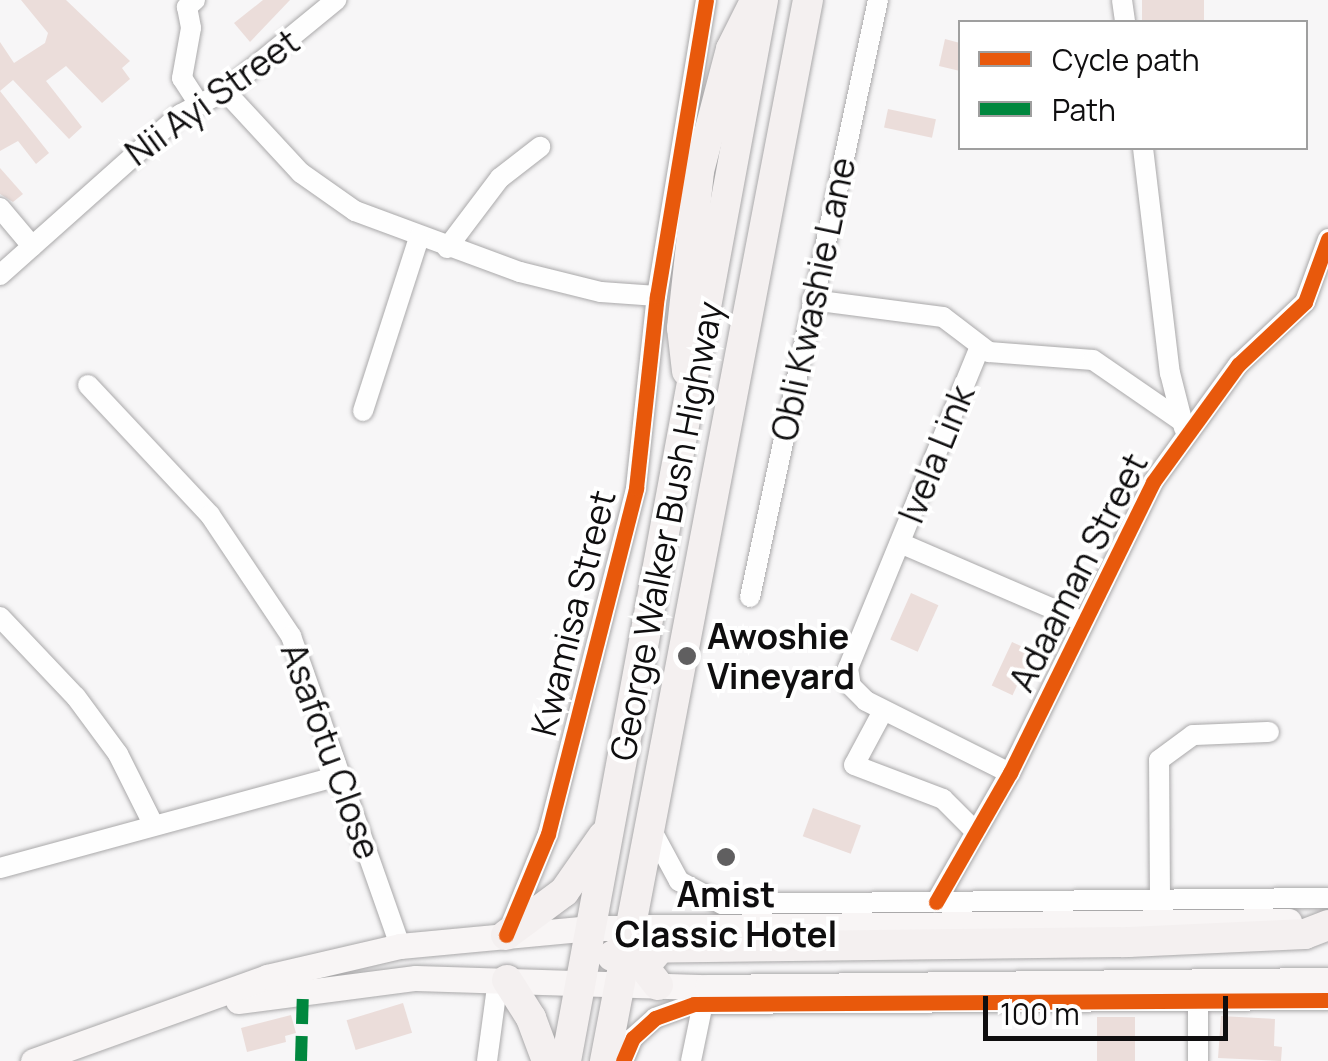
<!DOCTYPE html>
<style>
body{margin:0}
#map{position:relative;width:1328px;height:1061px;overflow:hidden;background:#f7f6f7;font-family:Manrope,sans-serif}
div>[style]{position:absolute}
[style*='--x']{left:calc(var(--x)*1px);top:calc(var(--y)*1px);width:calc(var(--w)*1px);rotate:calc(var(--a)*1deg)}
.building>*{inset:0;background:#ebddda;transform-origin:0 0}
.roads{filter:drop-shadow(0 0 2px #aaa9aa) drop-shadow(0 0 2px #aaa9aa)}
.minor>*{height:20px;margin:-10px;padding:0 10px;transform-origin:10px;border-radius:10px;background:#fefefe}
.major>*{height:25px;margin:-12.5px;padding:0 12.5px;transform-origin:12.5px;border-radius:12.5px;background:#f8f5f5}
.highway>*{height:30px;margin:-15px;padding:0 15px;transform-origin:15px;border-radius:15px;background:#f4f0f0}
.quiet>*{height:12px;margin-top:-6px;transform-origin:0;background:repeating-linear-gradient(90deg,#00873e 0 25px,transparent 0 37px)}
.cycleway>*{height:15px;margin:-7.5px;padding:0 7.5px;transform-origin:7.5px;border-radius:7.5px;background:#e8590c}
.dots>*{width:28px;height:28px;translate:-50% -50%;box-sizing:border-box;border:5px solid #fff;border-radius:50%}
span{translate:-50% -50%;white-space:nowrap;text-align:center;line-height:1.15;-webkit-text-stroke:8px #fff;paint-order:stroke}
.street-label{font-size:35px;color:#0f0e0f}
.poi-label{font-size:35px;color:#0f0e0f;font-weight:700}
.left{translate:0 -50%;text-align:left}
.legend{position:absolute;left:958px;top:20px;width:350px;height:130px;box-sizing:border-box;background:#fff;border:2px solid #9f9f9f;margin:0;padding:12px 18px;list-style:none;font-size:30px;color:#0f0e0f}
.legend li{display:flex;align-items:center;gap:20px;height:50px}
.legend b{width:50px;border:2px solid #9f9f9f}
.scale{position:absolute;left:983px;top:996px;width:245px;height:45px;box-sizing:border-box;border:5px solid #0f0e0f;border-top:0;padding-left:12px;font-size:30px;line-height:35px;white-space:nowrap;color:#0f0e0f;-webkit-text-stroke:8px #fff;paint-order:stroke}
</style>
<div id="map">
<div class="building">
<i style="clip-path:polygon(21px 0,66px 0,130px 61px,122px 68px,130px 79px,102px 103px,66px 66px,46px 81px,82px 127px,69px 139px,13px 80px,0 91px,49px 153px,36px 164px,18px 141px,0 151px,0 42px,14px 63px,45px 43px,48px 33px)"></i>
<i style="clip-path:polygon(263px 0,290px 0,250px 42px,234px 23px)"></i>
<i style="left:1142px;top:0;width:62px;height:22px"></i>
<i style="clip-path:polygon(945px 39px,960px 43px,960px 71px,939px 66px)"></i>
<i style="left:888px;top:109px;width:49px;height:19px;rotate:12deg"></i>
<i style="clip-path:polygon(0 168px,23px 194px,13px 202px,0 194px)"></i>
<i style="left:911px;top:593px;width:30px;height:51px;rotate:24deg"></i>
<i style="left:1012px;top:642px;width:23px;height:48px;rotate:25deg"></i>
<i style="left:813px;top:808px;width:51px;height:30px;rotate:20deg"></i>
<i style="left:403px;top:1003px;width:31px;height:59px;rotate:73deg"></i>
<i style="clip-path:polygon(291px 1015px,296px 1033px,285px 1036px,286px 1042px,247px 1052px,241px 1028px)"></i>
<i style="clip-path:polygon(1221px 1016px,1275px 1019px,1274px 1046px,1282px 1047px,1281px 1061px,1218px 1058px)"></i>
<i style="left:1097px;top:1017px;width:38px;height:44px"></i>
</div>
<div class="roads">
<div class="minor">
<i style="--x:195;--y:0;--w:11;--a:139"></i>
<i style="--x:187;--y:7;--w:21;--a:79"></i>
<i style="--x:191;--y:28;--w:51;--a:100.2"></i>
<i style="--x:182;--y:78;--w:31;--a:57"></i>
<i style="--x:1122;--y:0;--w:22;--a:82"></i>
<i style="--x:225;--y:91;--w:112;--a:47.2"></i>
<i style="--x:301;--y:173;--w:66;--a:35.1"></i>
<i style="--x:355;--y:211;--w:176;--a:20.3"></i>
<i style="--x:520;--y:272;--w:83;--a:13.9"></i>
<i style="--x:601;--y:292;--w:56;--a:4.1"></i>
<i style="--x:1143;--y:148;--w:227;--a:83.2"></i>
<i style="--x:1170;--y:373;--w:57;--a:75.7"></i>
<i style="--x:0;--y:208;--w:50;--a:49.9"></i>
<i style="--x:447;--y:248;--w:88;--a:-52.9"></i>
<i style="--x:500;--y:178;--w:51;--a:-37.8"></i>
<i style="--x:0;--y:275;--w:242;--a:-41.7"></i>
<i style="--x:181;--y:114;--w:50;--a:-27.6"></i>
<i style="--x:225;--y:91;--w:144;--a:-39.3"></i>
<i style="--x:812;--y:300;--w:132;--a:7.4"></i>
<i style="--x:943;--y:317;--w:58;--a:37.3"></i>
<i style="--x:989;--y:352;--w:104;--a:4.4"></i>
<i style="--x:1093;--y:360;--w:109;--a:34.6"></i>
<i style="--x:979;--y:349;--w:345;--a:112.3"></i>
<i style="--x:848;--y:668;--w:18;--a:81"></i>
<i style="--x:851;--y:686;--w:21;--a:45"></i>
<i style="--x:866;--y:701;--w:161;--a:26.6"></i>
<i style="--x:88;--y:385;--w:178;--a:46.8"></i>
<i style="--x:210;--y:515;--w:146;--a:56.2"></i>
<i style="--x:291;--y:636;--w:329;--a:70.6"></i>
<i style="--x:363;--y:411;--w:182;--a:-72.1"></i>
<i style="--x:900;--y:543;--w:197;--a:23.3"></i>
<i style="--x:750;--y:597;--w:611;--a:-77.9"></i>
<i style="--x:0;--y:617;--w:110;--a:46.5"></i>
<i style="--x:76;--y:697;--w:71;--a:53.6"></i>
<i style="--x:118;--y:754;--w:80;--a:63.4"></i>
<i style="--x:883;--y:711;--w:61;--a:118.2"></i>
<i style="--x:854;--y:765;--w:95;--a:20.9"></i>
<i style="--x:943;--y:799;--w:44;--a:45"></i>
<i style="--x:652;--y:831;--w:57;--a:61.6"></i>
<i style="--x:679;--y:881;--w:49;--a:28.1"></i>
<i style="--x:722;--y:904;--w:606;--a:-0.57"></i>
<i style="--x:0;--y:868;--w:354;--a:-15.2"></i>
<i style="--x:1160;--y:897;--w:137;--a:-90.4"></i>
<i style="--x:1159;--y:760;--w:42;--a:-36.3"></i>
<i style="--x:1193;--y:735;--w:76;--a:-2.3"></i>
<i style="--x:936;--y:902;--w:149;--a:-60.2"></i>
<i style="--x:1010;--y:773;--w:324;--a:-63.8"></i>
<i style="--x:1153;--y:482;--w:145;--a:-54"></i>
<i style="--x:1238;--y:365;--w:92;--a:-43.2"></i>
<i style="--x:1305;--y:302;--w:67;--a:-69.9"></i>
<i style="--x:509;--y:929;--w:103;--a:-67.7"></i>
<i style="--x:548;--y:834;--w:357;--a:-75.7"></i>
<i style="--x:636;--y:488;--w:193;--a:-83.8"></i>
<i style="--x:657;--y:296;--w:300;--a:-80.6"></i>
<i style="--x:487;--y:1061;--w:82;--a:-82.3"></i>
<i style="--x:623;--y:1061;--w:25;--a:-67"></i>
<i style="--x:633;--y:1038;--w:30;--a:-42"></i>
<i style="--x:655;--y:1018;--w:41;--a:-19.7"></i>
<i style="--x:694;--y:1004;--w:634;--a:-0.36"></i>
<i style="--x:691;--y:1061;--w:59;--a:-78.3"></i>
<i style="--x:1198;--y:1061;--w:59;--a:-90"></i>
</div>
<div class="major">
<i style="--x:238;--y:1001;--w:179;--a:-7.4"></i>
<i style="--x:416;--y:978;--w:291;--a:1.8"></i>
<i style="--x:707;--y:987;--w:621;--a:-0.65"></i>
<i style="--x:33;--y:1061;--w:249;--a:-19.7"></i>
<i style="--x:267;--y:977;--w:137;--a:-13.1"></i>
<i style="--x:400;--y:946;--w:192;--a:-5.4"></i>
<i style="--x:591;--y:928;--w:698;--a:-0.57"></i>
</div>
<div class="highway">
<i style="--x:687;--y:371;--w:43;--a:-96.6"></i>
<i style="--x:682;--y:328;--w:158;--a:-83.8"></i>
<i style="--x:699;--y:171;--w:126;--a:-75.3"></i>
<i style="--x:731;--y:49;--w:47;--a:-63.4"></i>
<i style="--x:506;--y:935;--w:72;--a:-36.6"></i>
<i style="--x:564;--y:892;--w:68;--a:-55.1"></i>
<i style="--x:612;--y:956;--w:16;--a:-30"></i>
<i style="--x:626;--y:948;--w:503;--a:-0.68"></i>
<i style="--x:1129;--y:942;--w:176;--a:-2.6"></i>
<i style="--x:1305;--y:934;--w:25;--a:-21"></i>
<i style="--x:507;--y:980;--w:45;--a:57.7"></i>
<i style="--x:531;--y:1018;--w:46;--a:69.6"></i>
<i style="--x:658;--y:985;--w:23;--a:-128"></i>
<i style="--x:644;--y:967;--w:25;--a:-50"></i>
<i style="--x:566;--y:1061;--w:1079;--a:-79.48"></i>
<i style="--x:605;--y:1061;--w:1080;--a:-79.17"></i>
</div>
</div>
<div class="quiet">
<i style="--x:301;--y:1061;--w:73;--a:-88.4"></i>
</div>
<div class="cycleway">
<i style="--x:936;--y:902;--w:149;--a:-60.2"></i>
<i style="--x:1010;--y:773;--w:324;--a:-63.8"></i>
<i style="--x:1153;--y:482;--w:145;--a:-54"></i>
<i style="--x:1238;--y:365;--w:92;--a:-43.2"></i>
<i style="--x:1305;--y:302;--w:67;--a:-69.9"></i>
<i style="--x:506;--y:935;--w:109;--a:-67.4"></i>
<i style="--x:548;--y:834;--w:357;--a:-75.7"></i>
<i style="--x:636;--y:488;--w:193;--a:-83.8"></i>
<i style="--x:657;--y:296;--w:300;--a:-80.6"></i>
<i style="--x:623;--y:1061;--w:25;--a:-67"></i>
<i style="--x:633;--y:1038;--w:30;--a:-42"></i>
<i style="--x:655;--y:1018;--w:41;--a:-19.7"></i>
<i style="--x:694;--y:1004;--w:634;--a:-0.36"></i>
</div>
<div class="dots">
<i style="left:687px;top:656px;background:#605f60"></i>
<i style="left:726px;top:857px;background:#605f60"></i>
</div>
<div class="street-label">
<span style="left:212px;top:97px;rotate:-36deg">Nii Ayi Street</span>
<span style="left:813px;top:299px;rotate:-78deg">Obli Kwashie Lane</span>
<span style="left:936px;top:454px;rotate:-68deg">Ivela Link</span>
<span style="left:666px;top:531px;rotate:-79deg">George Walker Bush Highway</span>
<span style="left:1078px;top:572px;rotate:-63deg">Adaaman Street</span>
<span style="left:573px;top:613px;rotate:-76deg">Kwamisa Street</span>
<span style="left:331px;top:751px;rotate:70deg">Asafotu Close</span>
</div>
<div class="poi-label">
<span class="left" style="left:707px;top:656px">Awoshie<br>Vineyard</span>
<span style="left:726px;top:914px">Amist<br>Classic Hotel</span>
</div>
<ul class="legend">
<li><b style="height:12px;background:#e8590c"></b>Cycle path</li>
<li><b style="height:12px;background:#00873e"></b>Path</li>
</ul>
<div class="scale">100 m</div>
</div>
